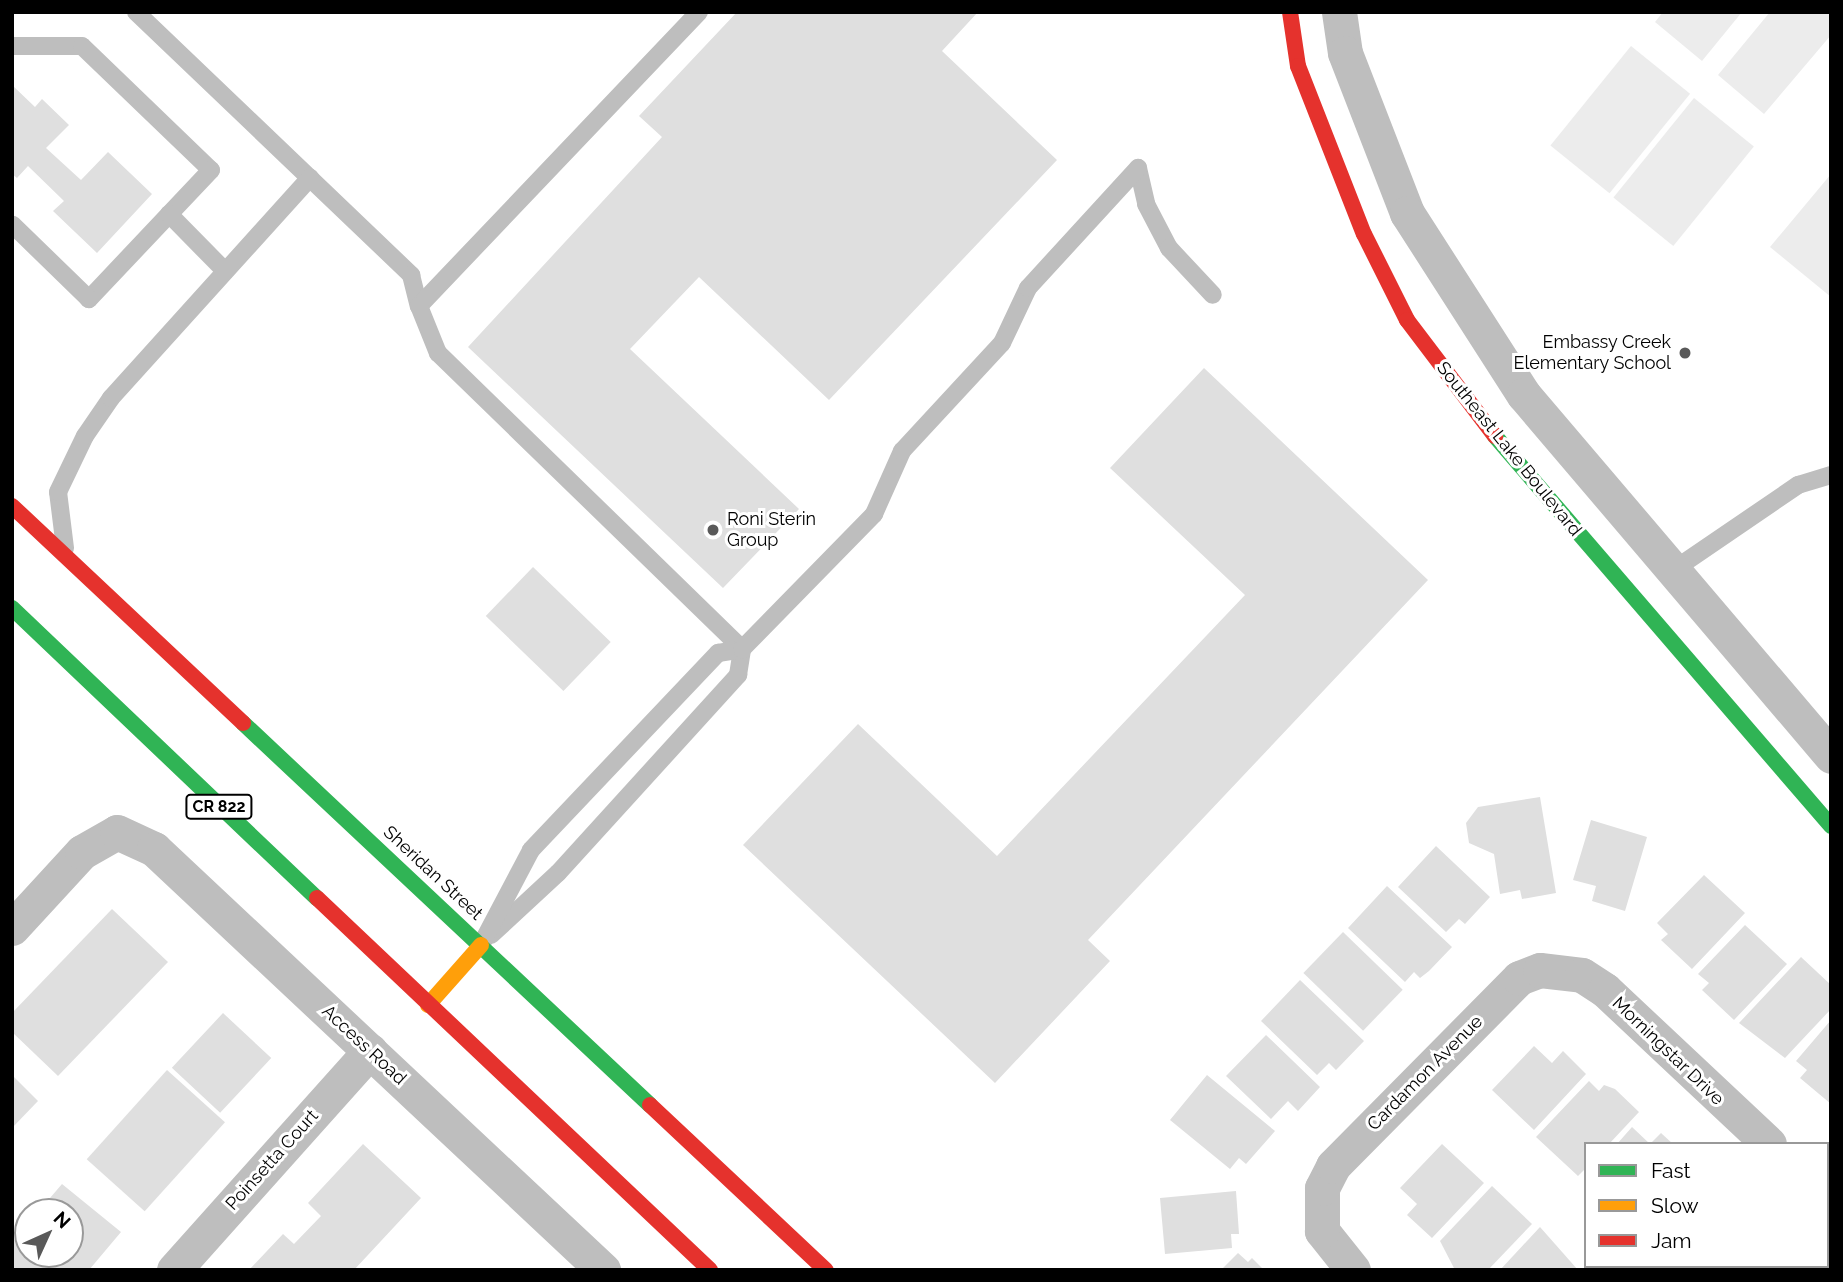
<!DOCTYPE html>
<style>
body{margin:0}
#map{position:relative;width:1843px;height:1282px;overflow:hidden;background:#fff;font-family:Raleway,sans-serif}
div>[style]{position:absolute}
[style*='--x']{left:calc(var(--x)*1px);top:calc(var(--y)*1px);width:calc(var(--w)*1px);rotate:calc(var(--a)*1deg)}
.green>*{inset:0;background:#ececec;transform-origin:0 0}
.building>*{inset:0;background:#dfdfdf;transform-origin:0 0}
.lane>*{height:18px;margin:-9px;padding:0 9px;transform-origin:9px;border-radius:9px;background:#bebebe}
.street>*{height:35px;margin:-17.5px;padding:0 17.5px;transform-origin:17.5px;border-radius:17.5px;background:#bebebe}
.fast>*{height:16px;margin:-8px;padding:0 8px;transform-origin:8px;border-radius:8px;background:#30b455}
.slow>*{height:16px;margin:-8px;padding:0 8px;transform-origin:8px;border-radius:8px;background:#ff9f0a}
.jam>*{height:16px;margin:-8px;padding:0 8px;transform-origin:8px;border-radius:8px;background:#e5322d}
.dots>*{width:19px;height:19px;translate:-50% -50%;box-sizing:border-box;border:4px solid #fff;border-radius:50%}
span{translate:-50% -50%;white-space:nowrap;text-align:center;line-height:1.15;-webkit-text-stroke:6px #fff;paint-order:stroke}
.shield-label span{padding:2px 5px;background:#fff;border:2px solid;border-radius:5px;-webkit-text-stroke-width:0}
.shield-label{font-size:16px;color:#000;font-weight:700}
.poi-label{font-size:18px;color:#000}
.right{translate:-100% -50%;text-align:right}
.left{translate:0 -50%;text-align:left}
.street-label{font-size:18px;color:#000}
.frame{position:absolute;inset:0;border:14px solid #000;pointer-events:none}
.legend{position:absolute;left:1584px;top:1142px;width:245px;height:126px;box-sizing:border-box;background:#fff;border:2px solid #999;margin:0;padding:9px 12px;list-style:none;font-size:21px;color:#000}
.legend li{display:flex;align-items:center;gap:14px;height:35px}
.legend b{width:35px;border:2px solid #999}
.north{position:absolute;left:14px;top:1198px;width:70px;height:70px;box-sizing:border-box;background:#fff;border:2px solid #999;border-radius:50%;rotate:45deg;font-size:19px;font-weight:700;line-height:28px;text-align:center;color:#000}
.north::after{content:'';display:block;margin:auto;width:24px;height:32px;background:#595959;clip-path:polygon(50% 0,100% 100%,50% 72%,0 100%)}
</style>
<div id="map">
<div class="green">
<i style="clip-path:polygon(1663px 12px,1742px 12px,1702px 61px,1655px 22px)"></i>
<i style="clip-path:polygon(1770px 12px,1831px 12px,1831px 35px,1764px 114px,1718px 75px)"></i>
<i style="left:1631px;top:46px;width:76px;height:128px;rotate:39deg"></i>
<i style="left:1694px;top:98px;width:77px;height:128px;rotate:39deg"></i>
<i style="clip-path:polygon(1831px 174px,1831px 297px,1770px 247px)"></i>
</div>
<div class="building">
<i style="clip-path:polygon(737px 12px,978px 12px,942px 51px,1057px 160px,829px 400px,699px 277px,630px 349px,799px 509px,723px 588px,468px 347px,662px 137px,639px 116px)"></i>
<i style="clip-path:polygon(12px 85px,35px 107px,42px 99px,69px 125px,46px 148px,81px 180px,108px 152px,152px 194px,97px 253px,53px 211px,64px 201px,28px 166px,17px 178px,12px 174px)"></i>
<i style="clip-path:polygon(1204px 368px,1428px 580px,1088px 940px,1110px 961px,995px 1083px,743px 845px,858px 724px,997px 856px,1245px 595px,1110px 468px)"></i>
<i style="left:533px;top:567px;width:108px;height:68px;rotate:44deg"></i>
<i style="clip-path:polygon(1540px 797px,1556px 893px,1522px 899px,1520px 890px,1500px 894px,1494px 854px,1469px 843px,1466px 823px,1478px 807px)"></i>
<i style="clip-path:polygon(1591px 820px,1647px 837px,1625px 911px,1592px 901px,1596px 886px,1573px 880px)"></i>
<i style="clip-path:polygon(1436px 846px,1490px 897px,1465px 924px,1459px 919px,1446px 932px,1398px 887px)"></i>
<i style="clip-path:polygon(1704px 875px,1745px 913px,1692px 969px,1661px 940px,1668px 934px,1657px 923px)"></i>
<i style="clip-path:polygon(1387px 886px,1452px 947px,1429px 971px,1420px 978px,1414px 972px,1405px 982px,1348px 928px)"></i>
<i style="clip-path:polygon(112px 909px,168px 962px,58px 1076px,12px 1032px,12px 1013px)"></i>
<i style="clip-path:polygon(1745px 925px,1787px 964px,1734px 1020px,1702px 990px,1709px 983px,1698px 974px)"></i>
<i style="left:1343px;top:932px;width:83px;height:57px;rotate:44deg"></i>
<i style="clip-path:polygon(1801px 957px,1831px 985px,1831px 1009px,1785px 1058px,1739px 1023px)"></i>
<i style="clip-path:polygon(1300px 980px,1364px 1041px,1336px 1070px,1329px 1063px,1317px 1075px,1261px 1021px)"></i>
<i style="left:223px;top:1013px;width:66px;height:75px;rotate:43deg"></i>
<i style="clip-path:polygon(1831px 1020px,1831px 1104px,1800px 1078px,1807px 1070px,1796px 1061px)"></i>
<i style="clip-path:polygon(1266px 1035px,1320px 1087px,1298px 1111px,1288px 1101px,1271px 1119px,1226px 1076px)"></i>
<i style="clip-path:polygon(1534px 1046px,1552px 1063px,1563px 1051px,1586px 1074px,1534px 1130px,1492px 1090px)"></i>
<i style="left:167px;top:1070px;width:78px;height:120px;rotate:42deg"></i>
<i style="clip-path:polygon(12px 1075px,38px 1101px,12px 1128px)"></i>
<i style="clip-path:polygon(1207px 1075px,1275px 1131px,1246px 1164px,1239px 1158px,1230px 1169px,1170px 1120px)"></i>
<i style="clip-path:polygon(1589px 1081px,1599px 1091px,1604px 1085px,1615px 1089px,1639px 1112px,1609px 1144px,1586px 1144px,1586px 1168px,1578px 1176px,1536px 1137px)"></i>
<i style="clip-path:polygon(1632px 1127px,1650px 1144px,1617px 1144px)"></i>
<i style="clip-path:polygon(1661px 1133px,1673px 1144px,1650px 1144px)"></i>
<i style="clip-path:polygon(363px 1144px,421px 1198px,354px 1270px,249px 1270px,283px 1234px,294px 1244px,321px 1216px,308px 1203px)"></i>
<i style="clip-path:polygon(1442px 1144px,1484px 1183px,1432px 1238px,1407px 1215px,1417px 1204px,1400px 1188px)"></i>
<i style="clip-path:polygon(62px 1184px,121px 1232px,89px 1270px,12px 1270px,12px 1243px,28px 1224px,28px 1254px,70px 1254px,70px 1212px,38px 1212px)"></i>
<i style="clip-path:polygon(1492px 1186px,1532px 1224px,1488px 1270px,1455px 1270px,1440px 1241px)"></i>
<i style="clip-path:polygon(1236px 1191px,1239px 1234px,1231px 1234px,1232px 1248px,1165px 1254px,1160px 1198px)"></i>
<i style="clip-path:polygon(1540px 1227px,1578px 1270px,1500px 1270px)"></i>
<i style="clip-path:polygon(1238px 1253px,1248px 1262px,1252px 1258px,1264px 1270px,1221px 1270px)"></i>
<i style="clip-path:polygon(1678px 1266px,1757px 1266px,1753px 1270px)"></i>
<i style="clip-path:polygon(1764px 1266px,1813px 1266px,1817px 1270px,1760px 1270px)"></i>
</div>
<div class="lane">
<i style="--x:136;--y:12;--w:381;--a:43.7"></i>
<i style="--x:411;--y:275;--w:32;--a:76"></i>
<i style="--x:419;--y:306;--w:406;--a:-46.4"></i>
<i style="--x:12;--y:46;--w:70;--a:0"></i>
<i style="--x:82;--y:46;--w:179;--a:43.9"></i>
<i style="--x:211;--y:170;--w:178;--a:133.4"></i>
<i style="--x:89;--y:299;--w:107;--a:-135.8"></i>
<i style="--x:1138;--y:168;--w:37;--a:77"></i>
<i style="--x:1146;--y:204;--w:50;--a:62.4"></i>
<i style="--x:1169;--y:248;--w:64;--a:46.9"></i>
<i style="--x:169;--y:214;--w:80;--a:45.5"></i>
<i style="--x:419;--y:306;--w:51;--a:68"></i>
<i style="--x:438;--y:353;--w:424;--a:44.2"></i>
<i style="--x:65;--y:548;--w:56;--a:-97.1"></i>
<i style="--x:58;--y:492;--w:62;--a:-64.3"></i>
<i style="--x:85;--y:436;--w:46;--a:-55.6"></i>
<i style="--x:111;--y:398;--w:297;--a:-47.9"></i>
<i style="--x:1672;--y:571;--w:153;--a:-34.3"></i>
<i style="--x:1798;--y:485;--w:34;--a:-17"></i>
<i style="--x:491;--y:935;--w:91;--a:-42.8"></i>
<i style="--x:558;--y:873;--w:268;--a:-47.7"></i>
<i style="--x:738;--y:675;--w:26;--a:-81"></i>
<i style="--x:481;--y:945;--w:107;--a:-62.2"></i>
<i style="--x:531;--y:850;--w:272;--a:-46.5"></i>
<i style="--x:718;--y:653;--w:24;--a:-9"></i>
<i style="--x:742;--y:649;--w:189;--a:-45.6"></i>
<i style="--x:874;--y:514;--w:69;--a:-66"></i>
<i style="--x:902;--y:451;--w:147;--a:-47.2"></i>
<i style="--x:1002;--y:343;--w:61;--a:-64.7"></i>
<i style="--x:1028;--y:288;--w:163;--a:-47.5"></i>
</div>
<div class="street">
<i style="--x:1339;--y:12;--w:41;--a:81.7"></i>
<i style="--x:1345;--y:53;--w:172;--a:68.8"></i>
<i style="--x:1407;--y:213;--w:216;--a:57.3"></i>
<i style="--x:1524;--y:395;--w:474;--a:49.6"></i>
<i style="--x:12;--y:928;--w:103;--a:-47.4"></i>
<i style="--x:82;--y:852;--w:40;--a:-29.7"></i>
<i style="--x:117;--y:832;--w:41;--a:24.7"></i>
<i style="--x:154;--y:849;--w:616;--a:43.16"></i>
<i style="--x:1827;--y:1194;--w:5;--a:37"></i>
<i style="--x:174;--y:1270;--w:294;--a:-48.2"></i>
<i style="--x:1353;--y:1270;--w:50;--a:-128.5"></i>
<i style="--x:1322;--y:1231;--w:43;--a:-90"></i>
<i style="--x:1322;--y:1188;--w:25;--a:-63"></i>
<i style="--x:1333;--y:1166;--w:264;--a:-45.3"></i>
<i style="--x:1519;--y:978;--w:22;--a:-21"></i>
<i style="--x:1540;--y:970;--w:42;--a:6.8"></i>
<i style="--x:1582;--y:975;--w:27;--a:33"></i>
<i style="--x:1605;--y:990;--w:225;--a:43.2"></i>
</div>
<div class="fast">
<i style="--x:1495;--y:436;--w:515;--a:49.25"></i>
<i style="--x:12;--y:608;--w:421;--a:43.6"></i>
<i style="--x:243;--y:723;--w:558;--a:43.19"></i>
</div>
<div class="slow">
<i style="--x:428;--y:1005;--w:80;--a:-48.5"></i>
</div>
<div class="jam">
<i style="--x:1290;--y:12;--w:55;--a:81.6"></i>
<i style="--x:1298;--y:66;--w:180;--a:68.6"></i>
<i style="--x:1364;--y:234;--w:96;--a:63.4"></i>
<i style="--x:1407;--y:320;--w:146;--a:52.8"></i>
<i style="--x:12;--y:506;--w:317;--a:43.2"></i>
<i style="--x:317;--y:898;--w:541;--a:43.43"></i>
<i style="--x:650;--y:1105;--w:241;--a:43.2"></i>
</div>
<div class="dots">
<i style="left:1685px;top:353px;background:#595959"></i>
<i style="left:713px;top:530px;background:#595959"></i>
</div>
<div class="shield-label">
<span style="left:219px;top:807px">CR 822</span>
</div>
<div class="poi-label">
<span class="right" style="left:1671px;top:353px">Embassy Creek<br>Elementary School</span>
<span class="left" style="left:727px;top:530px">Roni Sterin<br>Group</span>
</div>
<div class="street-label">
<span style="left:1509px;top:449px;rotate:51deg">Southeast Lake Boulevard</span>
<span style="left:433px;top:873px;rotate:43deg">Sheridan Street</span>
<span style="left:364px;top:1045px;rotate:43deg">Access Road</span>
<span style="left:1668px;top:1051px;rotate:44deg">Morningstar Drive</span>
<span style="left:1425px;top:1073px;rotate:-45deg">Cardamon Avenue</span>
<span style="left:272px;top:1160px;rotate:-48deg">Poinsetta Court</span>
</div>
<div class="frame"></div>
<ul class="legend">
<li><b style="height:9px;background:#30b455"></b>Fast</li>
<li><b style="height:9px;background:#ff9f0a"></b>Slow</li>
<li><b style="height:9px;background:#e5322d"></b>Jam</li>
</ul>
<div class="north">N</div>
</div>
